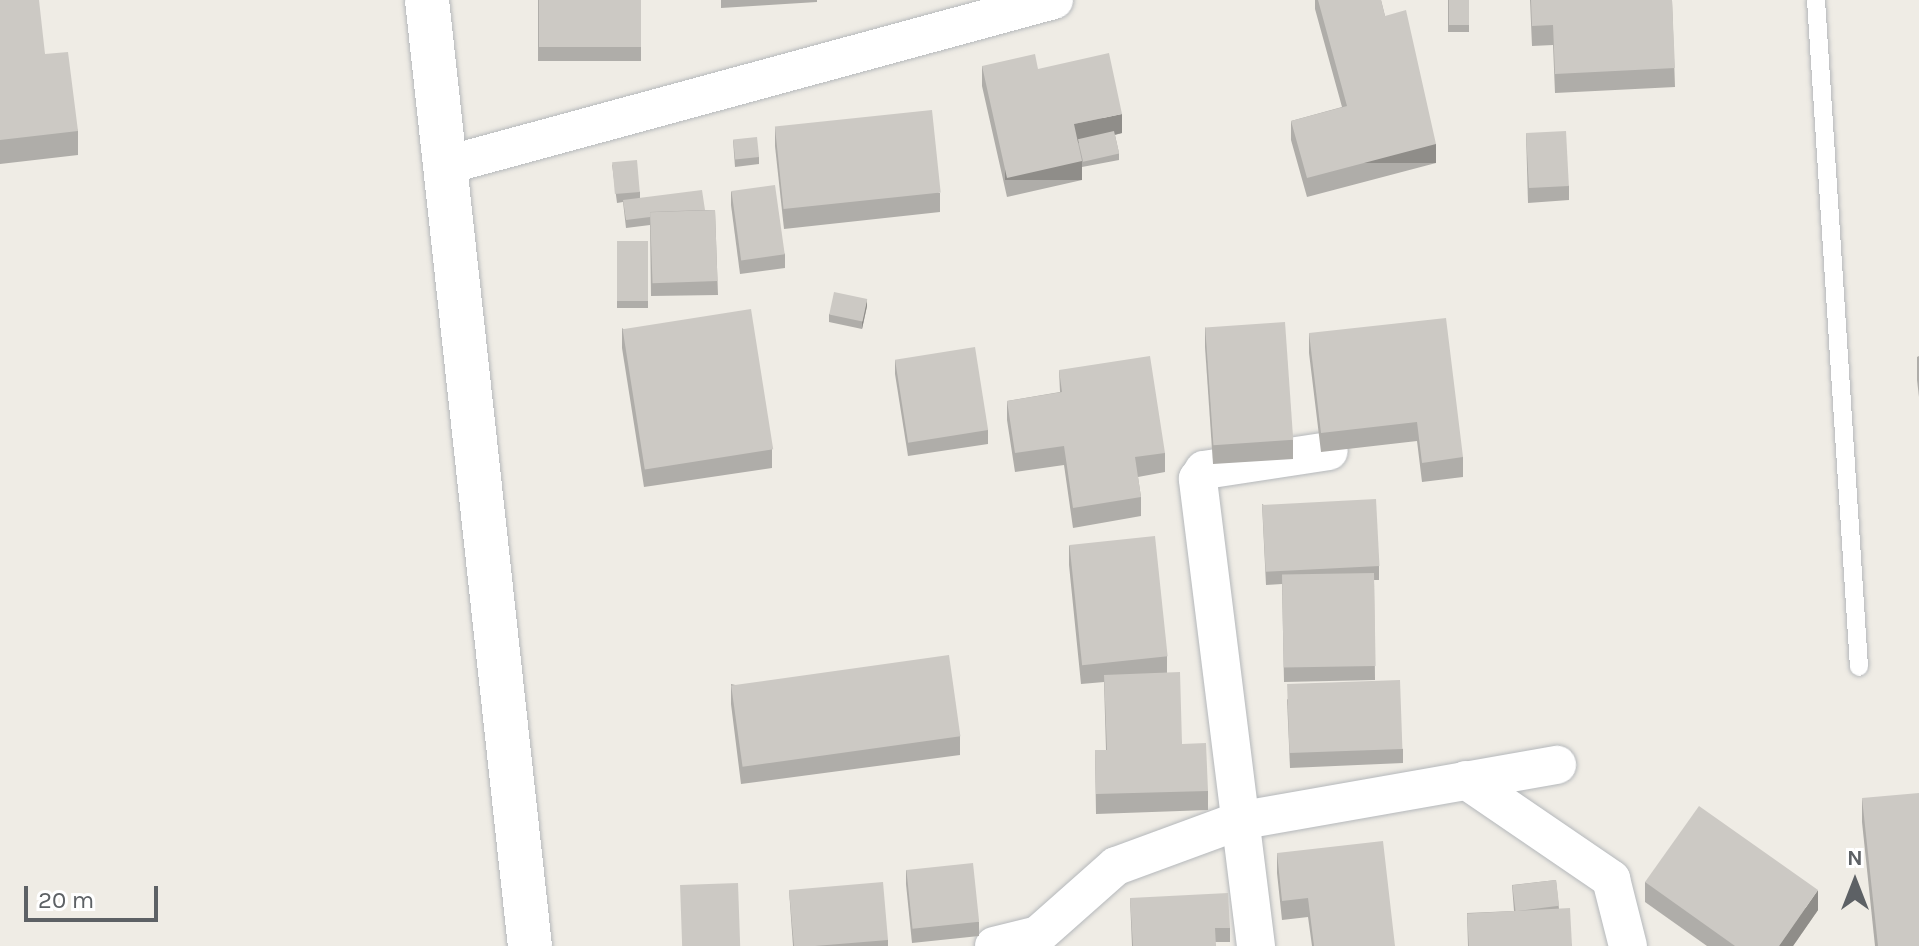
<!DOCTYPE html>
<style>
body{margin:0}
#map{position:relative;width:1919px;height:946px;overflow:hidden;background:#efece5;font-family:Karla,sans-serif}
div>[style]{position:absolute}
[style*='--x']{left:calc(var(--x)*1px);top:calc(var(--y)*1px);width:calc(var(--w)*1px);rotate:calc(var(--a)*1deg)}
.roads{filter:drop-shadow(0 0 2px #b5b8bb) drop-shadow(0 0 2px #b5b8bb)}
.service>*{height:18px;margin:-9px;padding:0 9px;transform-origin:9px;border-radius:9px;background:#fff}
.minor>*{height:38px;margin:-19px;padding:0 19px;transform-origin:19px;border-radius:19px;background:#fff}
.tertiary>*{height:44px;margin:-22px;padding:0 22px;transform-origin:22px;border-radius:22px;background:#fff}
.wall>*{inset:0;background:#afada9;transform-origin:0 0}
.shaded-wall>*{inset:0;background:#8f8d89;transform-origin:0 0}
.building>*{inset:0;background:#ccc9c4;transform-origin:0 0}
span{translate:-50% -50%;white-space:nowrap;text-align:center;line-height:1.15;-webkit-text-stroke:8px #fff;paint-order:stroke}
.north{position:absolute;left:1815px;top:842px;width:80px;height:80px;-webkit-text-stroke:6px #fff;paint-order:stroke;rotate:0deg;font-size:22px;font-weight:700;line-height:32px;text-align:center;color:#5d6165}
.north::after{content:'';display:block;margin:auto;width:28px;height:36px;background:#5d6165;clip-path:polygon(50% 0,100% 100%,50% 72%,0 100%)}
.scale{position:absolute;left:24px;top:886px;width:134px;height:36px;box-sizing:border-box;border:4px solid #5d6165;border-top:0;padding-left:10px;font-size:24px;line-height:28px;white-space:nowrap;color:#5d6165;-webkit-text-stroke:6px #fff;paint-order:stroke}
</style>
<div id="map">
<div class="roads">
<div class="service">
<i style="--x:1816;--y:0;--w:668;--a:86.31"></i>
</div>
<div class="minor">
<i style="--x:447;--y:165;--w:629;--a:-15.21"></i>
<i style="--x:1466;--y:780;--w:176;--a:34.3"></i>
<i style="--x:1611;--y:879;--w:69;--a:75.8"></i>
<i style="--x:994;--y:946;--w:45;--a:-14"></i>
<i style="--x:1038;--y:935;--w:104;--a:-41.5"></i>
<i style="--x:1116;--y:866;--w:130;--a:-20.2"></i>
<i style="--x:1238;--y:821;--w:324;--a:-10"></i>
<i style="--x:1256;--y:946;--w:471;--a:-97.1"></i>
<i style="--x:1198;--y:479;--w:11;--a:-56"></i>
<i style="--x:1204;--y:470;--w:126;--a:-8.6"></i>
</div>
<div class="tertiary">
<i style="--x:427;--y:0;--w:952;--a:83.79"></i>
</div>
</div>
<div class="wall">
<i style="clip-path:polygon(0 0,45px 54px,78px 131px,78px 155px,0 164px)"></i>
<i style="left:538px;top:0;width:103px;height:61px"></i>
<i style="clip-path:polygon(721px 0,817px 0,817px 2px,721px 8px)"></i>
<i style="clip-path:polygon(1315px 0,1381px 0,1385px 16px,1436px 163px,1307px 197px,1291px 140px,1291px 121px,1342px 107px,1315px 9px)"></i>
<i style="left:1448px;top:0;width:21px;height:32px"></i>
<i style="clip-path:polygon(1530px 0,1672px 0,1675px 87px,1555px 93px,1553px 45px,1532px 46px)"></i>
<i style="clip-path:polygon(982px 66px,1038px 69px,1122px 133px,1115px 135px,1119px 153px,1119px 160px,1082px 167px,1082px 180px,1007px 197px,982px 86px)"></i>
<i style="clip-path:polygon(775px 127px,940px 193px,940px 212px,784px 229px,775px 146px)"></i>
<i style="clip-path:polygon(1526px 133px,1569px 186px,1569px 200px,1528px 203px)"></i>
<i style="clip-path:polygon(733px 140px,759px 157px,759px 164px,735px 167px)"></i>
<i style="clip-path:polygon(612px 164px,640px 192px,640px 198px,705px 210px,715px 210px,718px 295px,651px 296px,650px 225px,626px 228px,623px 202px,617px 203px)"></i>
<i style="clip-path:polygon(731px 191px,785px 254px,785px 268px,740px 274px,731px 205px)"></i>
<i style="left:617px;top:241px;width:31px;height:67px"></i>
<i style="clip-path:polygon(867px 306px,862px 329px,829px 322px,829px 314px)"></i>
<i style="clip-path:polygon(1205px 327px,1293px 440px,1293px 459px,1213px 464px,1205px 347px)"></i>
<i style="clip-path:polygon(622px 328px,772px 449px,772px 468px,644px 487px,622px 348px)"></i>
<i style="clip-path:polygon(1309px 333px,1463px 457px,1463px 477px,1422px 482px,1417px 441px,1321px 452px,1309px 353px)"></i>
<i style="clip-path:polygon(1919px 356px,1919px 397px,1917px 380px,1917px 357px)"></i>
<i style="clip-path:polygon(895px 360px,988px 430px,988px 444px,908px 456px,895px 374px)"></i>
<i style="clip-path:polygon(1059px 370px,1165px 453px,1165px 472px,1138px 477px,1141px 497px,1141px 516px,1073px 528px,1064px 465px,1015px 472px,1007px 420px,1007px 401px,1060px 392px)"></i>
<i style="clip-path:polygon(1262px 504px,1379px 566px,1379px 580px,1374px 580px,1375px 680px,1284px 682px,1282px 584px,1266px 585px)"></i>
<i style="clip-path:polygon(1069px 545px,1167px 656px,1167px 673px,1182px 744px,1208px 791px,1208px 810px,1096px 814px,1095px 750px,1106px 750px,1104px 682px,1081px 684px,1069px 565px)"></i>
<i style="clip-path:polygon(731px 684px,960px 736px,960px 755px,741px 784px,731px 704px)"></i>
<i style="clip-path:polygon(1287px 699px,1403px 749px,1403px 763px,1290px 768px)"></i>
<i style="clip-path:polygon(1862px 798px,1919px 946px,1875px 946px,1862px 822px)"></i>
<i style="clip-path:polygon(1277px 853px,1395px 946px,1312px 946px,1308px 917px,1282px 920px,1277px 873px)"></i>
<i style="clip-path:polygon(906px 870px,979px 922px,979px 936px,912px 943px,906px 884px)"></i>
<i style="clip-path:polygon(1556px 880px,1559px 909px,1572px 946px,1468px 946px,1467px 913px,1514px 911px,1512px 885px)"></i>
<i style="clip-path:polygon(1645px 882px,1818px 910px,1793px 946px,1707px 946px,1645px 902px)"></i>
<i style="clip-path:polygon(789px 890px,888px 940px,888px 946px,793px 946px)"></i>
<i style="clip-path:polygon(1130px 898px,1230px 928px,1230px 942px,1215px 942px,1216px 946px,1132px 946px)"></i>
</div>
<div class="shaded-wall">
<i style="clip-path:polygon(1122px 114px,1122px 133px,1074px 144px,1074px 124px)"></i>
<i style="left:1436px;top:144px;width:19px;height:133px;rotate:90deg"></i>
<i style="left:1082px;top:161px;width:19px;height:77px;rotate:90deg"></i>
<i style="clip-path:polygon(867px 299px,867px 306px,862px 329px,862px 322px)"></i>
<i style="clip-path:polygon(1818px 890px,1818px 910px,1793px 946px,1779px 946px)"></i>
</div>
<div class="building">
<i style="clip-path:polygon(0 0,39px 0,45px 54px,68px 52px,78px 131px,0 140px)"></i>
<i style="left:539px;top:0;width:102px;height:47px"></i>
<i style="clip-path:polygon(1318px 0,1381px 0,1385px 16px,1406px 10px,1436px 144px,1307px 178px,1291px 121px,1347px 106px)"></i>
<i style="left:1449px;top:0;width:20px;height:25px"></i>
<i style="clip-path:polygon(1531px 0,1672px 0,1675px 68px,1555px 74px,1553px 25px,1532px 26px)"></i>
<i style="clip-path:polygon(1109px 53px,1122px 114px,1074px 124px,1082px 161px,1007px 178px,982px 66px,1035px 54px,1038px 69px)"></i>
<i style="left:932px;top:110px;width:83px;height:158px;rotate:84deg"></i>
<i style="left:1114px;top:131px;width:23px;height:37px;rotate:77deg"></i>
<i style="left:1566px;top:131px;width:55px;height:40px;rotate:87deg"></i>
<i style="left:757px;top:137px;width:20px;height:24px;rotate:84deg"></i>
<i style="left:637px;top:160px;width:32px;height:25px;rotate:85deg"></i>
<i style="left:775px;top:185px;width:70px;height:44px;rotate:82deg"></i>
<i style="clip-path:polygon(702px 190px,705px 210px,650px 212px,650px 217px,626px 220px,623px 200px)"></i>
<i style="left:715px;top:210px;width:71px;height:65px;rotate:88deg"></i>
<i style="left:617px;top:241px;width:31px;height:60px"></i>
<i style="left:834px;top:292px;width:34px;height:23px;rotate:12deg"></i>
<i style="left:751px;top:309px;width:142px;height:130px;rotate:81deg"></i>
<i style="clip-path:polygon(1446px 318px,1463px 457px,1422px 463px,1417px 422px,1321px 433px,1309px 333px)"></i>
<i style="left:1285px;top:322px;width:118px;height:80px;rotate:86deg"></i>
<i style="left:975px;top:347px;width:84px;height:81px;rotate:81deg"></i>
<i style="clip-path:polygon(1150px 356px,1165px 453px,1135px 457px,1141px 497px,1073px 508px,1064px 446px,1015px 453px,1007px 401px,1062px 392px,1059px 370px)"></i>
<i style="left:1376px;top:499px;width:67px;height:114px;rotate:87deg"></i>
<i style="left:1155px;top:536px;width:121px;height:86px;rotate:84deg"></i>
<i style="left:1374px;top:573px;width:93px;height:92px;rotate:89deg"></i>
<i style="left:949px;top:655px;width:82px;height:220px;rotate:82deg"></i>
<i style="clip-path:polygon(1180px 672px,1182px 744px,1206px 743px,1208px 791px,1096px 794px,1095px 750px,1107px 750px,1104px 675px)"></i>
<i style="left:1400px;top:680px;width:69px;height:113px;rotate:88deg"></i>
<i style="clip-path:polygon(1919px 793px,1919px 946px,1878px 946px,1862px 798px)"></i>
<i style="clip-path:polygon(1699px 806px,1818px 890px,1779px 946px,1735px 946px,1645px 882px)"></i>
<i style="clip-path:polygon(1383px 841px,1395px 946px,1314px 946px,1308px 898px,1282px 901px,1277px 853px)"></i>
<i style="left:973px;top:863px;width:59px;height:67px;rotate:84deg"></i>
<i style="left:1556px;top:880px;width:26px;height:44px;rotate:83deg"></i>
<i style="clip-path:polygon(883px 882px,888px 940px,815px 946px,794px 946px,789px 890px)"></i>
<i style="left:738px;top:883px;width:63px;height:58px;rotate:88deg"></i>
<i style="clip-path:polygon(1228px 893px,1230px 928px,1215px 928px,1216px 946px,1133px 946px,1130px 898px)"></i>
<i style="left:1570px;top:908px;width:38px;height:103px;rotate:87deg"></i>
</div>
<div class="north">N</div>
<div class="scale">20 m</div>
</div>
